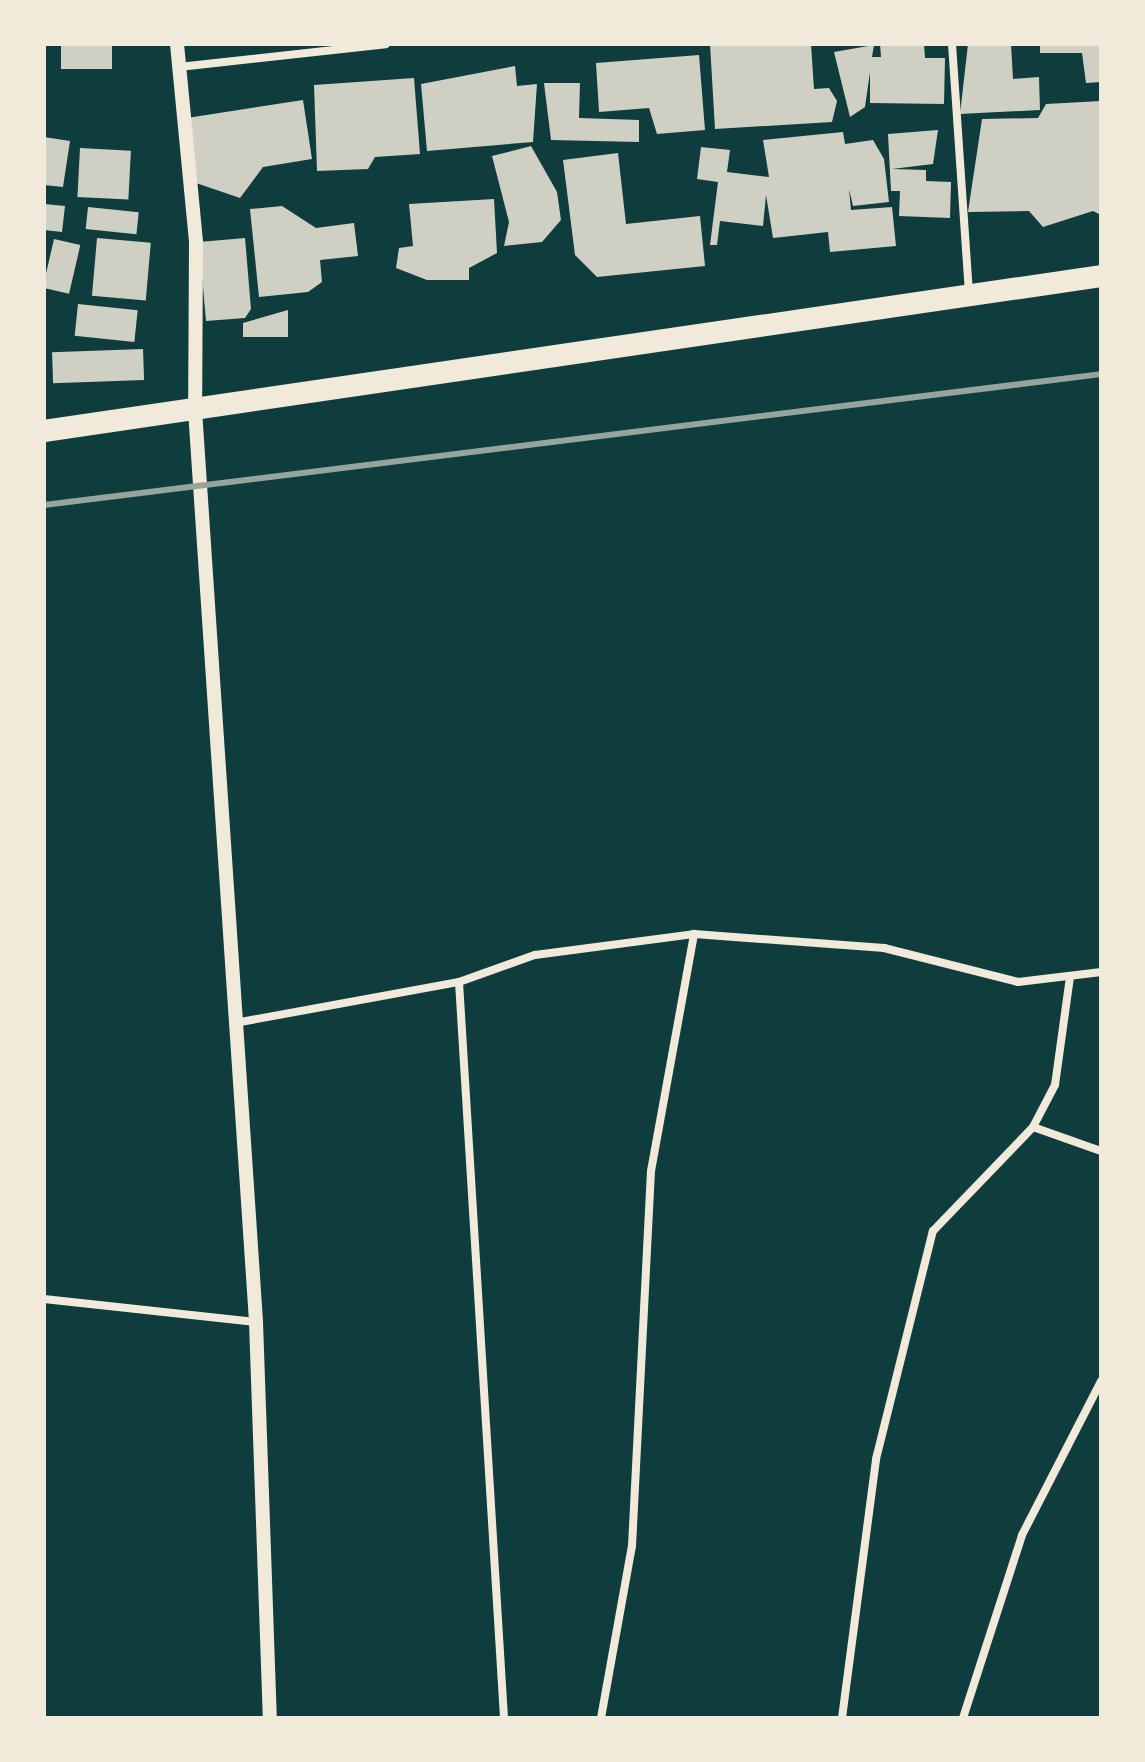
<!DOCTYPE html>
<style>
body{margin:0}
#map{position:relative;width:1145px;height:1762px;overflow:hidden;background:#0f3d3e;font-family:"Roboto Serif",serif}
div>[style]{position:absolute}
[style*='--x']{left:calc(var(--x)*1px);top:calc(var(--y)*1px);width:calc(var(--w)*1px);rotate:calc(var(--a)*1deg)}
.building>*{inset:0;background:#cfcfc3;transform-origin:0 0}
.minor>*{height:8px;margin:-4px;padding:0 4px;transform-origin:4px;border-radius:4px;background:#f1e9da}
.tertiary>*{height:14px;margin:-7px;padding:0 7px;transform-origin:7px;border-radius:7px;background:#f1e9da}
.trunk>*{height:22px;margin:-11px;padding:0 11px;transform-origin:11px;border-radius:11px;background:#f1e9da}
.rail>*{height:6px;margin:-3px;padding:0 3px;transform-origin:3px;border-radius:3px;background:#97a49c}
span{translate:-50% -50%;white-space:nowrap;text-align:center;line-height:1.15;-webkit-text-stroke:7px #f1e9da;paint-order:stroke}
.frame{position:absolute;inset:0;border:46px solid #f1e9da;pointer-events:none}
</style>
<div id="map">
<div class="building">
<i style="left:61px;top:44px;width:51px;height:25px"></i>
<i style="clip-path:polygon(710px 44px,811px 44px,814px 89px,829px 88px,837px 101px,832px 122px,715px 129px)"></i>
<i style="clip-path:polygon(880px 44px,924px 44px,925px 58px,945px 58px,944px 104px,870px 103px,870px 72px,865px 107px,850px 117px,834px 52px,874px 45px,872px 57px,881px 57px)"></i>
<i style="clip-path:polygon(968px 44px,1011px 44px,1013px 79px,1039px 77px,1040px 110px,960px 114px)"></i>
<i style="clip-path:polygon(1040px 44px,1101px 44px,1101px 82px,1086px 83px,1082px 53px,1040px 53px)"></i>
<i style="clip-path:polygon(699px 55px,705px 130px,657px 134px,649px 108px,599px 112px,596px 63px)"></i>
<i style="clip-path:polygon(515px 66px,517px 86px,537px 84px,533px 142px,427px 151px,421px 84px)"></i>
<i style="clip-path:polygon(414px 78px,420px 154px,375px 157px,368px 169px,317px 171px,314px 85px)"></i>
<i style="clip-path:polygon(544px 83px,580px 83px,579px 118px,639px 120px,639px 142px,551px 140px)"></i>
<i style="clip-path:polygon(303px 100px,312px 159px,263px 167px,240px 198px,196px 183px,187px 118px)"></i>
<i style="clip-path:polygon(1101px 101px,1101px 215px,1093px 211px,1043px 227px,1029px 211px,968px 212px,982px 119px,1038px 118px,1046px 104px)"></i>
<i style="clip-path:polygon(938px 130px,933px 164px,892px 169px,926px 170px,926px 181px,951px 182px,950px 218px,899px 216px,900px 191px,891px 191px,888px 134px)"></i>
<i style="clip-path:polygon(843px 132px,845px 144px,873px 140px,884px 159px,889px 202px,853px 206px,849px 189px,851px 210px,892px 207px,896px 246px,830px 252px,828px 232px,773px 238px,766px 195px,763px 226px,720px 221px,717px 245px,710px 245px,718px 182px,697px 179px,701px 147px,730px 150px,727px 172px,769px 177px,763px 140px)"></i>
<i style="clip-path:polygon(44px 137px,70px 141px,63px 187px,44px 185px)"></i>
<i style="clip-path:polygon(531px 146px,557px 192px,561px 220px,542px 242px,504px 246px,509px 222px,492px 156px)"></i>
<i style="left:80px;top:148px;width:51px;height:49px;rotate:3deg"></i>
<i style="clip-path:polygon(618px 153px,626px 224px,700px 216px,705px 266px,597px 277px,575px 255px,563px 160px)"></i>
<i style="clip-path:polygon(494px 199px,497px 253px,469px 268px,469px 280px,427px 280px,396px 268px,399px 248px,413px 246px,409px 204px)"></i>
<i style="clip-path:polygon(44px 204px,65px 206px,62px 232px,44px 230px)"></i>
<i style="clip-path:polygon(282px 206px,316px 228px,354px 223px,358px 256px,320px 260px,322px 282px,308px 292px,259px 297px,250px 209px)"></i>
<i style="left:88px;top:207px;width:51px;height:22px;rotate:6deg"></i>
<i style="left:97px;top:238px;width:54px;height:58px;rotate:5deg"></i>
<i style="clip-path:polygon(245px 238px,251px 309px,245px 318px,206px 321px,199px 242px)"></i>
<i style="left:54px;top:239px;width:27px;height:50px;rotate:13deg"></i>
<i style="left:78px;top:304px;width:60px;height:32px;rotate:6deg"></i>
<i style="clip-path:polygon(288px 310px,288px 337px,243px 337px,243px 323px)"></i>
<i style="left:143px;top:349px;width:31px;height:91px;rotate:88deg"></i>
</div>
<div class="minor">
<i style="--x:952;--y:44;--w:250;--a:86.1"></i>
<i style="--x:179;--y:67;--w:208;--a:-6.3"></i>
<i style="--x:459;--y:982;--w:737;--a:86.5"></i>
<i style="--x:235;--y:1023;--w:228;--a:-10.4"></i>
<i style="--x:459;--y:982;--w:81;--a:-19.6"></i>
<i style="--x:535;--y:955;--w:160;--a:-7.5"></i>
<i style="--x:694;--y:934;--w:191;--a:4.2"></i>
<i style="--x:884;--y:948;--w:138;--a:14.2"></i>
<i style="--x:1018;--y:982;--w:84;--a:-6.9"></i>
<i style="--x:1033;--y:1127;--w:72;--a:19.4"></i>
<i style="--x:44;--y:1299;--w:213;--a:6.2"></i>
<i style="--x:601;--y:1718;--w:175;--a:-79.8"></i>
<i style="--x:632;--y:1546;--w:375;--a:-87.1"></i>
<i style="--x:651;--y:1171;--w:241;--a:-79.7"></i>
<i style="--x:842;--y:1718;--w:261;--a:-82.5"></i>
<i style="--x:876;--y:1459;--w:235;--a:-76"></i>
<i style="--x:933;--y:1231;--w:144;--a:-46.1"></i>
<i style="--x:1033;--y:1127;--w:47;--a:-62.4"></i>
<i style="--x:1055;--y:1085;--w:109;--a:-82.1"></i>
<i style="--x:963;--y:1718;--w:192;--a:-72.1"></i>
<i style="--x:1022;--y:1535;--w:173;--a:-62.8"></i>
</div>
<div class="tertiary">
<i style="--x:177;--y:44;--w:199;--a:84.5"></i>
<i style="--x:196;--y:242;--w:168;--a:90.3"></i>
<i style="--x:195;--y:410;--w:914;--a:86.17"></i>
<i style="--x:256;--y:1322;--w:396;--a:88"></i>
</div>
<div class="trunk">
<i style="--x:44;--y:431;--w:1068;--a:-8.34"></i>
</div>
<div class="rail">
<i style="--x:44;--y:505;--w:1065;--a:-7.06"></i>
</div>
<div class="frame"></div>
</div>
